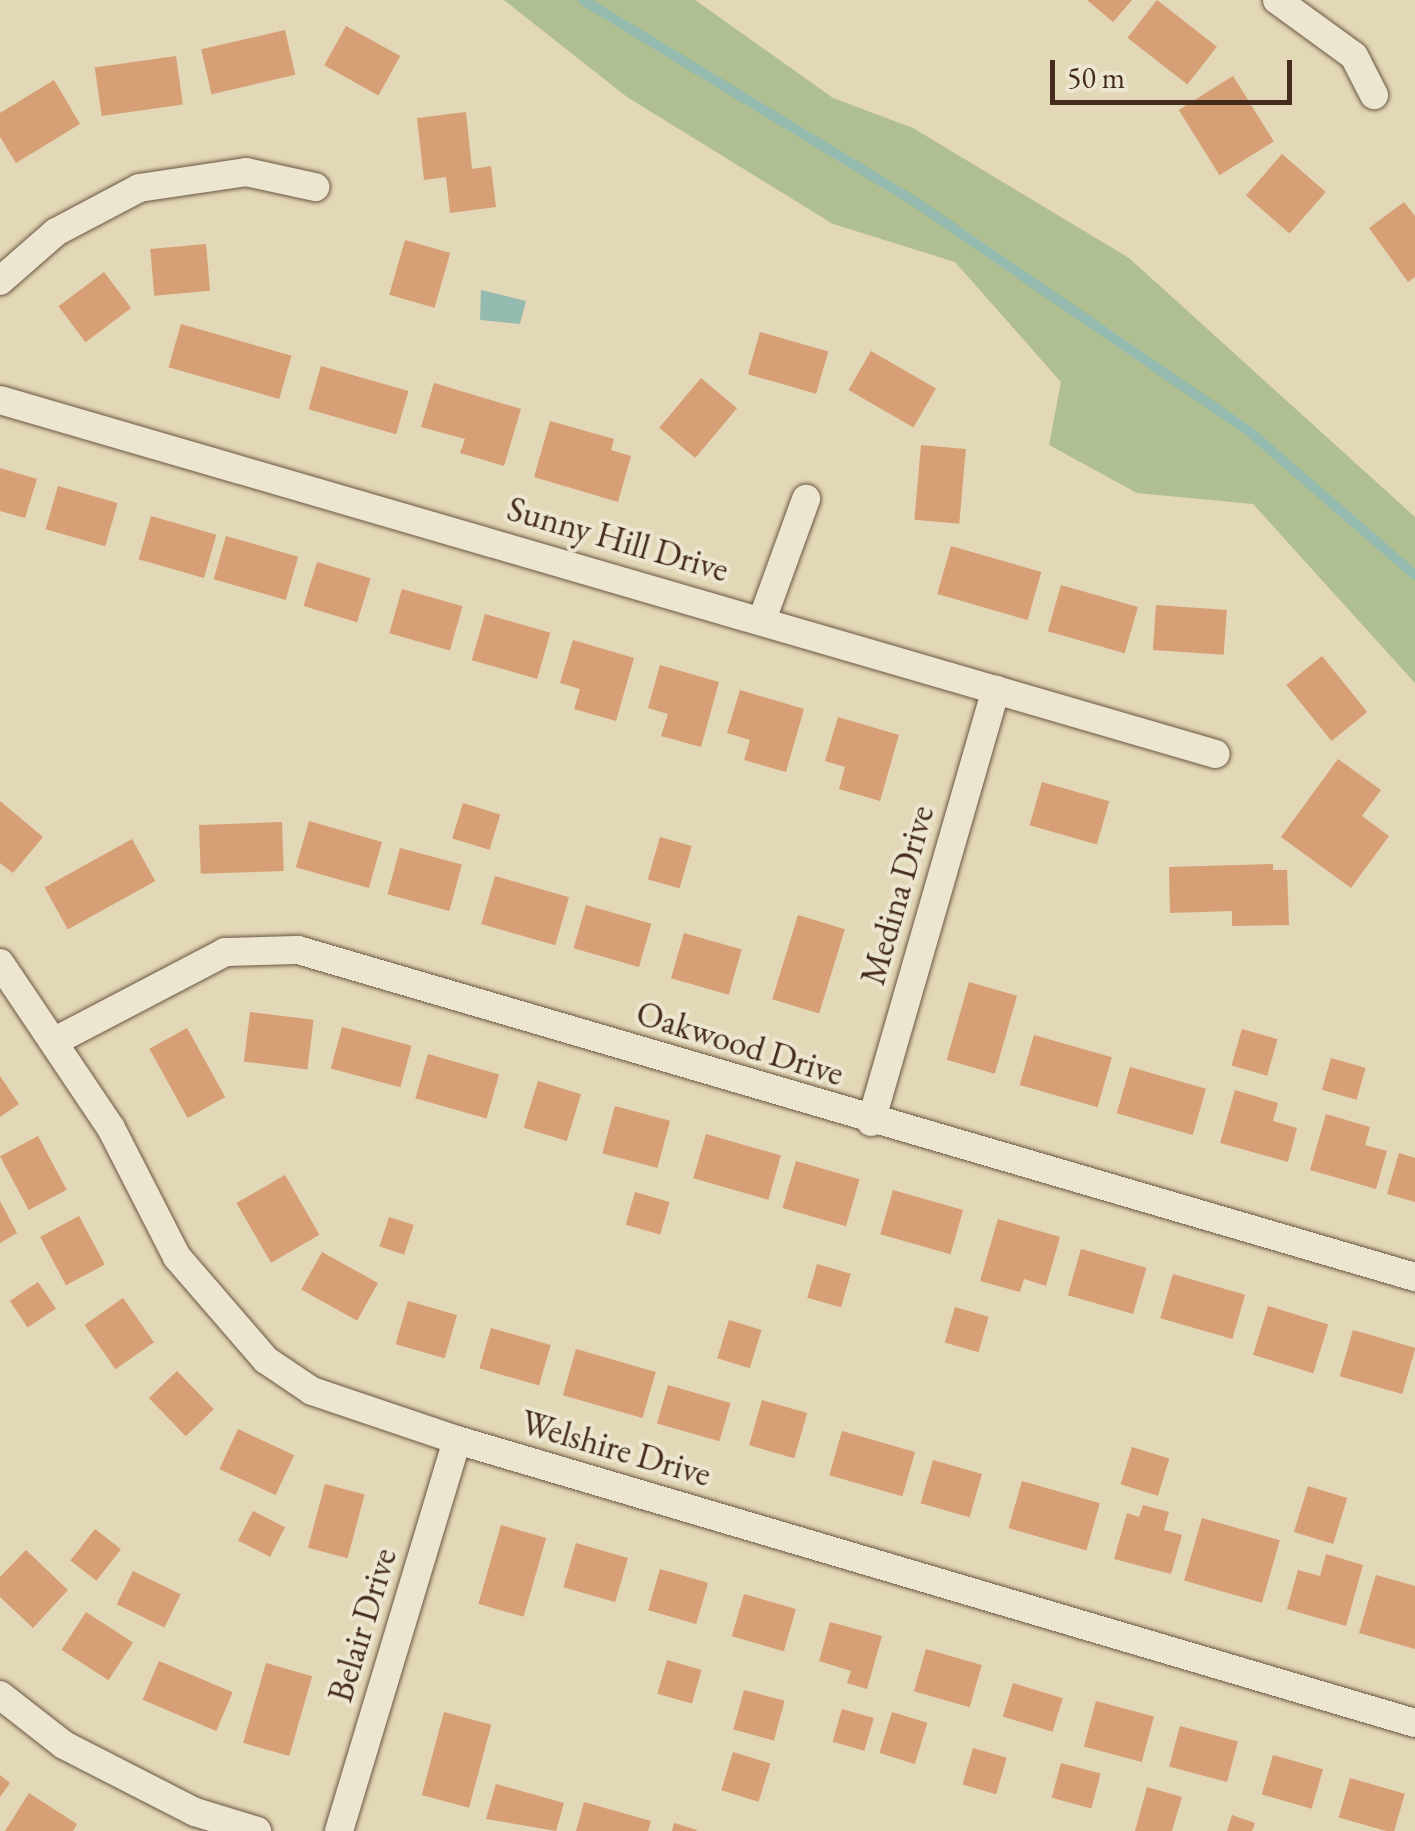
<!DOCTYPE html>
<style>
body{margin:0}
#map{position:relative;width:1415px;height:1831px;overflow:hidden;background:#e2d7b6;font-family:"EB Garamond",serif}
div>[style]{position:absolute}
[style*='--x']{left:calc(var(--x)*1px);top:calc(var(--y)*1px);width:calc(var(--w)*1px);rotate:calc(var(--a)*1deg)}
.green>*{inset:0;background:#afbf91}
.water>*{inset:0;background:#95baaf}
.stream>*{height:10px;margin:-5px;padding:0 5px;transform-origin:5px;border-radius:5px;background:#95baaf}
.building>*{inset:0;background:#d79f76;transform-origin:0 0}
.roads{filter:drop-shadow(0 0 2px #6c5642) drop-shadow(0 0 2px #6c5642)}
.minor>*{height:28px;margin:-14px;padding:0 14px;transform-origin:14px;border-radius:14px;background:#ece5d0}
span{translate:-50% -50%;white-space:nowrap;text-align:center;line-height:1.15;-webkit-text-stroke:8px #ece5d0;paint-order:stroke}
.street-label{font-size:35px;color:#452b1c}
.scale{position:absolute;left:1050px;top:60px;width:242px;height:45px;box-sizing:border-box;border:5px solid #452b1c;border-top:0;padding-left:12px;font-size:30px;line-height:35px;white-space:nowrap;color:#452b1c;-webkit-text-stroke:8px #ece5d0;paint-order:stroke}
</style>
<div id="map">
<div class="green">
<i style="clip-path:polygon(504px 0,695px 0,833px 98px,913px 128px,1129px 258px,1415px 517px,1415px 683px,1253px 504px,1137px 493px,1049px 445px,1061px 382px,955px 262px,833px 224px,627px 97px)"></i>
</div>
<div class="water">
<i style="clip-path:polygon(481px 290px,526px 301px,520px 324px,480px 320px)"></i>
</div>
<div class="stream">
<i style="--x:583;--y:0;--w:387;--a:31.3"></i>
<i style="--x:914;--y:201;--w:409;--a:34.5"></i>
<i style="--x:1251;--y:433;--w:217;--a:40.9"></i>
</div>
<div class="building">
<i style="clip-path:polygon(1087px 0,1132px 0,1113px 22px)"></i>
<i style="left:1157px;top:0;width:76px;height:48px;rotate:38deg"></i>
<i style="left:346px;top:26px;width:62px;height:45px;rotate:29deg"></i>
<i style="left:285px;top:30px;width:46px;height:86px;rotate:77deg"></i>
<i style="left:176px;top:56px;width:49px;height:82px;rotate:82deg"></i>
<i style="left:1233px;top:76px;width:77px;height:64px;rotate:58deg"></i>
<i style="clip-path:polygon(54px 80px,80px 124px,16px 163px,0 137px,0 113px)"></i>
<i style="clip-path:polygon(466px 112px,472px 169px,491px 166px,496px 207px,450px 213px,446px 177px,424px 180px,417px 118px)"></i>
<i style="left:1282px;top:154px;width:58px;height:55px;rotate:41deg"></i>
<i style="clip-path:polygon(1404px 202px,1415px 216px,1415px 277px,1408px 282px,1369px 228px)"></i>
<i style="left:405px;top:240px;width:47px;height:57px;rotate:16deg"></i>
<i style="left:206px;top:244px;width:47px;height:56px;rotate:85deg"></i>
<i style="left:104px;top:272px;width:45px;height:57px;rotate:53deg"></i>
<i style="left:181px;top:324px;width:115px;height:45px;rotate:16deg"></i>
<i style="left:760px;top:332px;width:71px;height:44px;rotate:16deg"></i>
<i style="left:871px;top:351px;width:75px;height:45px;rotate:30deg"></i>
<i style="left:321px;top:366px;width:91px;height:45px;rotate:16deg"></i>
<i style="left:701px;top:378px;width:47px;height:65px;rotate:40deg"></i>
<i style="clip-path:polygon(434px 383px,521px 409px,504px 466px,460px 453px,465px 439px,421px 427px)"></i>
<i style="clip-path:polygon(550px 421px,614px 439px,611px 450px,631px 456px,618px 502px,534px 477px)"></i>
<i style="left:921px;top:445px;width:45px;height:75px;rotate:5deg"></i>
<i style="clip-path:polygon(0 468px,37px 479px,25px 518px,0 511px)"></i>
<i style="left:58px;top:486px;width:62px;height:45px;rotate:16deg"></i>
<i style="left:151px;top:516px;width:68px;height:45px;rotate:16deg"></i>
<i style="left:226px;top:536px;width:75px;height:45px;rotate:16deg"></i>
<i style="left:951px;top:546px;width:94px;height:50px;rotate:16deg"></i>
<i style="left:317px;top:562px;width:56px;height:46px;rotate:17deg"></i>
<i style="left:1061px;top:585px;width:80px;height:48px;rotate:16deg"></i>
<i style="left:402px;top:589px;width:63px;height:46px;rotate:16deg"></i>
<i style="left:1156px;top:605px;width:71px;height:45px;rotate:4deg"></i>
<i style="left:485px;top:614px;width:68px;height:48px;rotate:16deg"></i>
<i style="clip-path:polygon(573px 640px,634px 658px,616px 721px,574px 709px,580px 689px,560px 683px)"></i>
<i style="left:1322px;top:656px;width:72px;height:46px;rotate:51deg"></i>
<i style="clip-path:polygon(660px 665px,719px 682px,701px 747px,661px 736px,668px 714px,648px 708px)"></i>
<i style="clip-path:polygon(740px 690px,804px 709px,786px 772px,744px 760px,750px 740px,727px 733px)"></i>
<i style="clip-path:polygon(838px 717px,899px 735px,880px 801px,839px 789px,845px 767px,825px 761px)"></i>
<i style="clip-path:polygon(1338px 759px,1381px 790px,1362px 816px,1389px 836px,1351px 888px,1281px 837px)"></i>
<i style="left:1042px;top:782px;width:70px;height:45px;rotate:16deg"></i>
<i style="clip-path:polygon(0 801px,43px 837px,13px 873px,0 863px)"></i>
<i style="left:463px;top:803px;width:39px;height:37px;rotate:17deg"></i>
<i style="left:309px;top:821px;width:76px;height:48px;rotate:16deg"></i>
<i style="left:282px;top:822px;width:49px;height:83px;rotate:88deg"></i>
<i style="left:660px;top:837px;width:33px;height:44px;rotate:16deg"></i>
<i style="left:132px;top:839px;width:48px;height:100px;rotate:61deg"></i>
<i style="left:400px;top:848px;width:64px;height:48px;rotate:15deg"></i>
<i style="clip-path:polygon(1273px 864px,1273px 870px,1287px 870px,1289px 925px,1232px 926px,1232px 911px,1170px 913px,1169px 867px)"></i>
<i style="left:495px;top:876px;width:77px;height:50px;rotate:16deg"></i>
<i style="left:586px;top:905px;width:68px;height:45px;rotate:16deg"></i>
<i style="left:798px;top:915px;width:49px;height:88px;rotate:17deg"></i>
<i style="left:684px;top:933px;width:60px;height:47px;rotate:16deg"></i>
<i style="left:969px;top:982px;width:50px;height:81px;rotate:16deg"></i>
<i style="left:250px;top:1012px;width:64px;height:50px;rotate:7deg"></i>
<i style="left:342px;top:1027px;width:72px;height:43px;rotate:15deg"></i>
<i style="left:187px;top:1028px;width:79px;height:43px;rotate:61deg"></i>
<i style="left:1242px;top:1029px;width:37px;height:38px;rotate:16deg"></i>
<i style="left:1034px;top:1035px;width:81px;height:52px;rotate:16deg"></i>
<i style="left:428px;top:1054px;width:74px;height:46px;rotate:16deg"></i>
<i style="left:1331px;top:1058px;width:36px;height:33px;rotate:16deg"></i>
<i style="left:1130px;top:1067px;width:79px;height:48px;rotate:16deg"></i>
<i style="clip-path:polygon(0 1076px,19px 1104px,0 1117px)"></i>
<i style="left:538px;top:1081px;width:45px;height:49px;rotate:17deg"></i>
<i style="clip-path:polygon(1235px 1090px,1278px 1103px,1273px 1121px,1297px 1128px,1288px 1162px,1220px 1143px)"></i>
<i style="left:615px;top:1106px;width:57px;height:49px;rotate:15deg"></i>
<i style="clip-path:polygon(1326px 1114px,1370px 1127px,1365px 1145px,1387px 1151px,1376px 1189px,1310px 1170px)"></i>
<i style="left:706px;top:1134px;width:78px;height:46px;rotate:16deg"></i>
<i style="left:38px;top:1136px;width:61px;height:43px;rotate:62deg"></i>
<i style="clip-path:polygon(1399px 1153px,1415px 1158px,1415px 1202px,1387px 1194px)"></i>
<i style="left:796px;top:1161px;width:66px;height:49px;rotate:16deg"></i>
<i style="left:285px;top:1175px;width:69px;height:56px;rotate:60deg"></i>
<i style="left:893px;top:1190px;width:73px;height:46px;rotate:16deg"></i>
<i style="left:635px;top:1192px;width:36px;height:34px;rotate:16deg"></i>
<i style="clip-path:polygon(0 1201px,17px 1233px,0 1243px)"></i>
<i style="left:79px;top:1216px;width:55px;height:44px;rotate:62deg"></i>
<i style="left:389px;top:1217px;width:26px;height:31px;rotate:18deg"></i>
<i style="clip-path:polygon(998px 1219px,1060px 1237px,1046px 1286px,1024px 1279px,1020px 1292px,980px 1281px)"></i>
<i style="left:1081px;top:1249px;width:68px;height:48px;rotate:16deg"></i>
<i style="left:322px;top:1252px;width:64px;height:43px;rotate:29deg"></i>
<i style="left:817px;top:1264px;width:35px;height:35px;rotate:16deg"></i>
<i style="left:1173px;top:1274px;width:75px;height:46px;rotate:16deg"></i>
<i style="left:38px;top:1282px;width:32px;height:34px;rotate:56deg"></i>
<i style="left:123px;top:1298px;width:54px;height:47px;rotate:55deg"></i>
<i style="left:408px;top:1301px;width:51px;height:45px;rotate:16deg"></i>
<i style="left:1268px;top:1306px;width:63px;height:51px;rotate:17deg"></i>
<i style="left:955px;top:1307px;width:35px;height:37px;rotate:16deg"></i>
<i style="left:729px;top:1320px;width:34px;height:40px;rotate:17deg"></i>
<i style="left:491px;top:1328px;width:62px;height:42px;rotate:16deg"></i>
<i style="left:1353px;top:1330px;width:65px;height:48px;rotate:16deg"></i>
<i style="left:576px;top:1349px;width:83px;height:48px;rotate:16deg"></i>
<i style="left:177px;top:1371px;width:53px;height:39px;rotate:46deg"></i>
<i style="left:668px;top:1385px;width:65px;height:40px;rotate:16deg"></i>
<i style="left:762px;top:1400px;width:47px;height:47px;rotate:16deg"></i>
<i style="left:238px;top:1429px;width:62px;height:44px;rotate:25deg"></i>
<i style="left:842px;top:1431px;width:76px;height:46px;rotate:16deg"></i>
<i style="left:1132px;top:1447px;width:39px;height:39px;rotate:17deg"></i>
<i style="left:933px;top:1460px;width:51px;height:45px;rotate:16deg"></i>
<i style="left:1022px;top:1481px;width:81px;height:49px;rotate:16deg"></i>
<i style="left:325px;top:1484px;width:41px;height:66px;rotate:15deg"></i>
<i style="left:1308px;top:1486px;width:41px;height:48px;rotate:17deg"></i>
<i style="clip-path:polygon(1143px 1505px,1169px 1512px,1164px 1530px,1182px 1535px,1171px 1574px,1114px 1559px,1127px 1513px,1139px 1517px)"></i>
<i style="left:253px;top:1511px;width:36px;height:33px;rotate:27deg"></i>
<i style="left:1202px;top:1518px;width:81px;height:65px;rotate:16deg"></i>
<i style="left:501px;top:1525px;width:47px;height:82px;rotate:16deg"></i>
<i style="left:95px;top:1529px;width:33px;height:40px;rotate:38deg"></i>
<i style="left:576px;top:1543px;width:54px;height:46px;rotate:16deg"></i>
<i style="clip-path:polygon(26px 1550px,68px 1590px,33px 1628px,0 1597px,0 1577px)"></i>
<i style="clip-path:polygon(1326px 1554px,1363px 1565px,1346px 1626px,1287px 1609px,1298px 1570px,1320px 1576px)"></i>
<i style="left:660px;top:1569px;width:50px;height:43px;rotate:16deg"></i>
<i style="left:133px;top:1571px;width:53px;height:37px;rotate:26deg"></i>
<i style="clip-path:polygon(1376px 1575px,1415px 1586px,1415px 1649px,1359px 1633px)"></i>
<i style="left:744px;top:1594px;width:54px;height:44px;rotate:16deg"></i>
<i style="left:86px;top:1612px;width:56px;height:45px;rotate:33deg"></i>
<i style="clip-path:polygon(830px 1622px,882px 1636px,867px 1689px,847px 1683px,851px 1671px,819px 1661px)"></i>
<i style="left:926px;top:1649px;width:58px;height:44px;rotate:16deg"></i>
<i style="left:667px;top:1660px;width:36px;height:35px;rotate:16deg"></i>
<i style="left:159px;top:1661px;width:80px;height:42px;rotate:23deg"></i>
<i style="left:266px;top:1663px;width:48px;height:83px;rotate:16deg"></i>
<i style="left:1013px;top:1683px;width:52px;height:35px;rotate:17deg"></i>
<i style="left:744px;top:1690px;width:42px;height:41px;rotate:15deg"></i>
<i style="left:1096px;top:1701px;width:60px;height:47px;rotate:15deg"></i>
<i style="left:842px;top:1709px;width:33px;height:34px;rotate:16deg"></i>
<i style="left:444px;top:1712px;width:49px;height:86px;rotate:15deg"></i>
<i style="left:892px;top:1712px;width:37px;height:43px;rotate:17deg"></i>
<i style="left:1180px;top:1726px;width:60px;height:42px;rotate:15deg"></i>
<i style="left:973px;top:1748px;width:35px;height:38px;rotate:16deg"></i>
<i style="left:733px;top:1752px;width:39px;height:40px;rotate:17deg"></i>
<i style="left:1273px;top:1755px;width:52px;height:41px;rotate:16deg"></i>
<i style="left:1061px;top:1763px;width:41px;height:36px;rotate:15deg"></i>
<i style="clip-path:polygon(0 1775px,10px 1783px,0 1797px)"></i>
<i style="left:1350px;top:1778px;width:57px;height:41px;rotate:16deg"></i>
<i style="clip-path:polygon(496px 1784px,564px 1803px,556px 1831px,486px 1819px)"></i>
<i style="clip-path:polygon(1147px 1787px,1182px 1797px,1172px 1831px,1135px 1831px)"></i>
<i style="clip-path:polygon(29px 1793px,77px 1824px,73px 1831px,5px 1831px)"></i>
<i style="clip-path:polygon(584px 1802px,651px 1821px,648px 1831px,576px 1831px)"></i>
<i style="clip-path:polygon(1232px 1815px,1255px 1823px,1252px 1831px,1227px 1831px)"></i>
<i style="clip-path:polygon(674px 1823px,697px 1830px,696px 1831px,672px 1831px)"></i>
</div>
<div class="roads">
<div class="minor">
<i style="--x:1277;--y:0;--w:95;--a:36"></i>
<i style="--x:1354;--y:56;--w:44;--a:62.9"></i>
<i style="--x:0;--y:281;--w:74;--a:-41.2"></i>
<i style="--x:56;--y:232;--w:94;--a:-27.9"></i>
<i style="--x:139;--y:188;--w:108;--a:-8.5"></i>
<i style="--x:246;--y:172;--w:71;--a:12.3"></i>
<i style="--x:0;--y:400;--w:1266;--a:16.24"></i>
<i style="--x:762;--y:620;--w:129;--a:-70"></i>
<i style="--x:0;--y:963;--w:199;--a:56.1"></i>
<i style="--x:111;--y:1128;--w:145;--a:62.9"></i>
<i style="--x:177;--y:1257;--w:136;--a:49.2"></i>
<i style="--x:266;--y:1360;--w:55;--a:34"></i>
<i style="--x:312;--y:1391;--w:153;--a:18.7"></i>
<i style="--x:457;--y:1440;--w:999;--a:16.46"></i>
<i style="--x:57;--y:1040;--w:190;--a:-27.6"></i>
<i style="--x:225;--y:952;--w:73;--a:-1.6"></i>
<i style="--x:298;--y:950;--w:1164;--a:16.32"></i>
<i style="--x:871;--y:1122;--w:450;--a:-73.9"></i>
<i style="--x:0;--y:1695;--w:81;--a:38"></i>
<i style="--x:64;--y:1745;--w:147;--a:27.1"></i>
<i style="--x:195;--y:1812;--w:65;--a:17"></i>
<i style="--x:339;--y:1831;--w:408;--a:-73.2"></i>
</div>
</div>
<div class="street-label">
<span style="left:618px;top:539px;rotate:16deg">Sunny Hill Drive</span>
<span style="left:897px;top:895px;rotate:-74deg">Medina Drive</span>
<span style="left:740px;top:1043px;rotate:17deg">Oakwood Drive</span>
<span style="left:616px;top:1448px;rotate:16deg">Welshire Drive</span>
<span style="left:362px;top:1625px;rotate:-73deg">Belair Drive</span>
</div>
<div class="scale">50 m</div>
</div>
